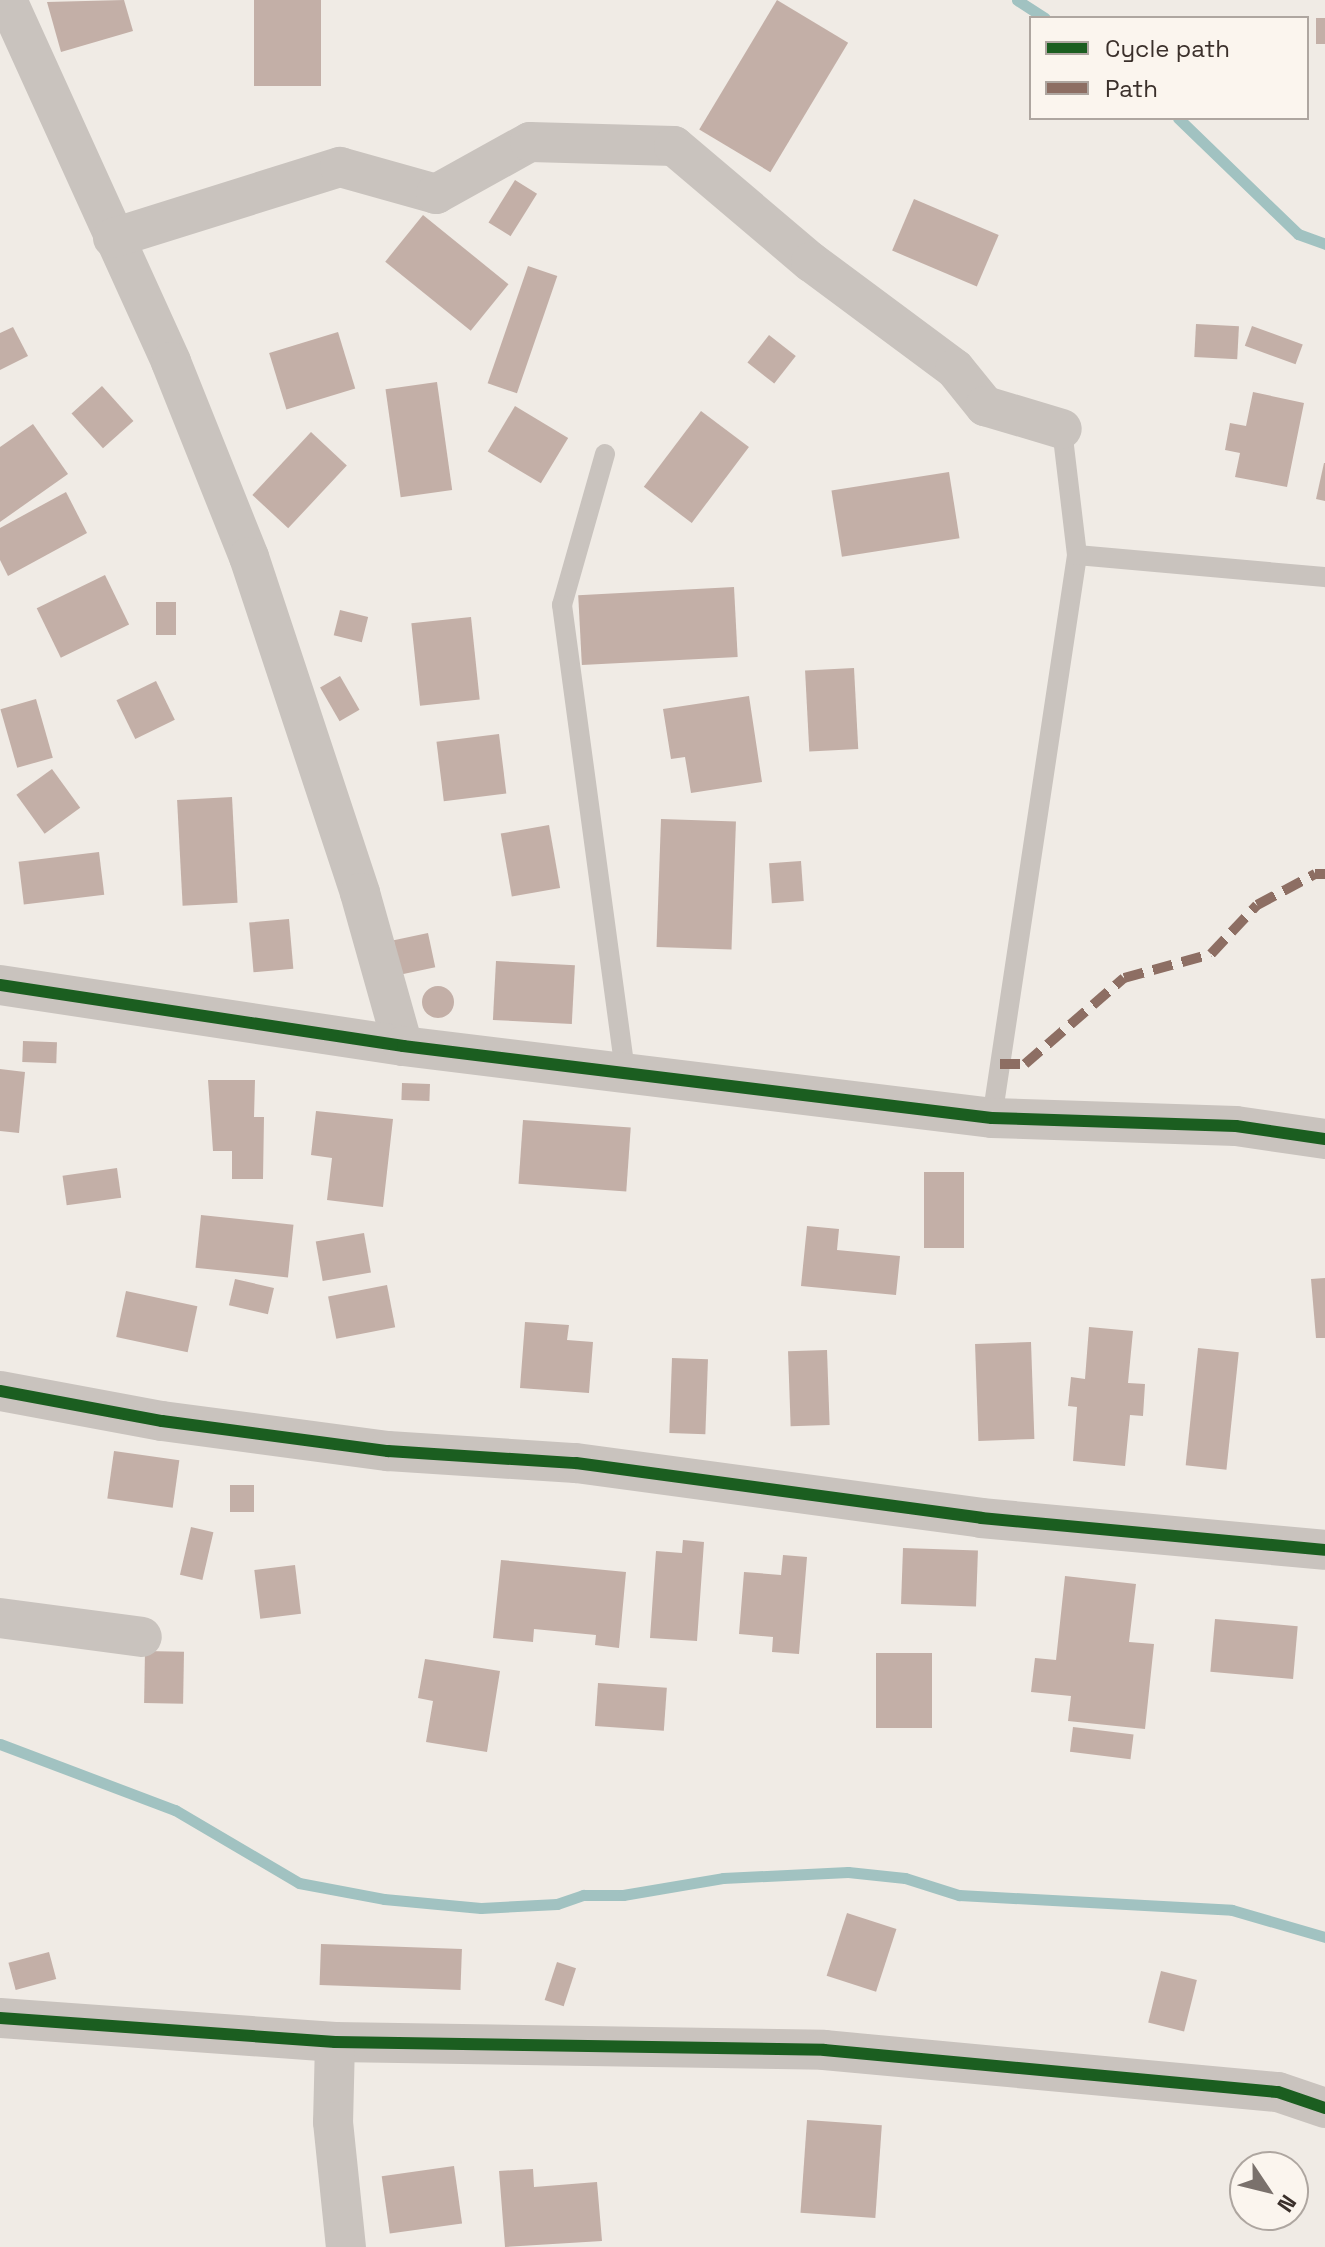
<!DOCTYPE html>
<style>
body{margin:0}
#map{position:relative;width:1325px;height:2247px;overflow:hidden;background:#f0ebe5;font-family:"Space Grotesk",sans-serif}
div>[style]{position:absolute}
[style*='--x']{left:calc(var(--x)*1px);top:calc(var(--y)*1px);width:calc(var(--w)*1px);rotate:calc(var(--a)*1deg)}
.stream>*{height:11px;margin:-5.5px;padding:0 5.5px;transform-origin:5.5px;border-radius:5.5px;background:#a1c2c1}
.building>*{inset:0;background:#c3afa7;transform-origin:0 0}
.round{border-radius:50%}
.lane>*{height:20px;margin:-10px;padding:0 10px;transform-origin:10px;border-radius:10px;background:#c9c3be}
.street>*{height:40px;margin:-20px;padding:0 20px;transform-origin:20px;border-radius:20px;background:#c9c3be}
.quiet>*{height:10px;margin-top:-5px;transform-origin:0;background:repeating-linear-gradient(90deg,#8d6e63 0 20px,transparent 0 30px)}
.cycleway>*{height:12px;margin:-6px;padding:0 6px;transform-origin:6px;border-radius:6px;background:#1b5e20}
span{translate:-50% -50%;white-space:nowrap;text-align:center;line-height:1.15;-webkit-text-stroke:7px #fbf5ee;paint-order:stroke}
.legend{position:absolute;left:1029px;top:16px;width:280px;height:104px;box-sizing:border-box;background:#fbf5ee;border:2px solid #aea6a0;margin:0;padding:10px 14px;list-style:none;font-size:24px;color:#3b302b}
.legend li{display:flex;align-items:center;gap:16px;height:40px}
.legend b{width:40px;border:2px solid #aea6a0}
.north{position:absolute;left:1229px;top:2151px;width:80px;height:80px;box-sizing:border-box;background:#fbf5ee;border:2px solid #aea6a0;border-radius:50%;rotate:125deg;font-size:22px;font-weight:700;line-height:32px;text-align:center;color:#3b302b}
.north::after{content:'';display:block;margin:auto;width:28px;height:36px;background:#7a716c;clip-path:polygon(50% 0,100% 100%,50% 72%,0 100%)}
</style>
<div id="map">
<div class="stream">
<i style="--x:1017;--y:0;--w:33;--a:33"></i>
<i style="--x:1178;--y:118;--w:167;--a:44"></i>
<i style="--x:1298;--y:234;--w:29;--a:20"></i>
<i style="--x:0;--y:1744;--w:187;--a:20.7"></i>
<i style="--x:175;--y:1810;--w:144;--a:30.5"></i>
<i style="--x:299;--y:1883;--w:86;--a:10.7"></i>
<i style="--x:384;--y:1899;--w:97;--a:5.3"></i>
<i style="--x:481;--y:1908;--w:76;--a:-3"></i>
<i style="--x:557;--y:1904;--w:28;--a:-19"></i>
<i style="--x:583;--y:1895;--w:40;--a:0"></i>
<i style="--x:623;--y:1895;--w:101;--a:-9.6"></i>
<i style="--x:723;--y:1878;--w:125;--a:-2.7"></i>
<i style="--x:848;--y:1872;--w:57;--a:6"></i>
<i style="--x:905;--y:1878;--w:57;--a:17.5"></i>
<i style="--x:959;--y:1895;--w:273;--a:3.1"></i>
<i style="--x:1232;--y:1910;--w:97;--a:16.2"></i>
</div>
<div class="building">
<i style="clip-path:polygon(124px 0,133px 31px,61px 52px,47px 2px)"></i>
<i style="left:254px;top:0;width:67px;height:86px"></i>
<i style="left:777px;top:0;width:83px;height:151px;rotate:31deg"></i>
<i style="left:1316px;top:18px;width:9px;height:26px"></i>
<i style="left:515px;top:180px;width:26px;height:50px;rotate:32deg"></i>
<i style="left:914px;top:199px;width:92px;height:56px;rotate:23deg"></i>
<i style="left:423px;top:215px;width:110px;height:60px;rotate:39deg"></i>
<i style="left:528px;top:266px;width:31px;height:124px;rotate:19deg"></i>
<i style="left:1196px;top:324px;width:43px;height:33px;rotate:3deg"></i>
<i style="left:1252px;top:326px;width:54px;height:21px;rotate:20deg"></i>
<i style="clip-path:polygon(13px 327px,28px 356px,0 370px,0 333px)"></i>
<i style="left:338px;top:332px;width:59px;height:72px;rotate:73deg"></i>
<i style="left:769px;top:335px;width:34px;height:35px;rotate:38deg"></i>
<i style="left:437px;top:382px;width:109px;height:52px;rotate:82deg"></i>
<i style="left:102px;top:386px;width:47px;height:41px;rotate:48deg"></i>
<i style="clip-path:polygon(1253px 392px,1304px 403px,1287px 487px,1235px 477px,1240px 453px,1225px 450px,1230px 423px,1246px 426px)"></i>
<i style="left:515px;top:406px;width:62px;height:53px;rotate:31deg"></i>
<i style="left:701px;top:411px;width:60px;height:95px;rotate:37deg"></i>
<i style="clip-path:polygon(33px 424px,68px 474px,0 522px,0 447px)"></i>
<i style="left:311px;top:432px;width:49px;height:86px;rotate:43deg"></i>
<i style="clip-path:polygon(1324px 463px,1325px 463px,1325px 501px,1316px 499px)"></i>
<i style="left:949px;top:472px;width:67px;height:119px;rotate:81deg"></i>
<i style="clip-path:polygon(66px 492px,87px 533px,8px 576px,0 560px,0 528px)"></i>
<i style="left:105px;top:575px;width:55px;height:76px;rotate:64deg"></i>
<i style="left:734px;top:587px;width:70px;height:156px;rotate:87deg"></i>
<i style="left:156px;top:602px;width:20px;height:33px"></i>
<i style="left:340px;top:610px;width:29px;height:26px;rotate:14deg"></i>
<i style="left:471px;top:617px;width:83px;height:60px;rotate:84deg"></i>
<i style="left:854px;top:668px;width:81px;height:49px;rotate:87deg"></i>
<i style="left:340px;top:676px;width:39px;height:23px;rotate:60deg"></i>
<i style="left:156px;top:681px;width:43px;height:44px;rotate:64deg"></i>
<i style="clip-path:polygon(749px 696px,762px 782px,691px 793px,685px 757px,671px 759px,663px 709px)"></i>
<i style="left:36px;top:699px;width:61px;height:37px;rotate:74deg"></i>
<i style="left:499px;top:734px;width:60px;height:63px;rotate:83deg"></i>
<i style="left:52px;top:769px;width:48px;height:44px;rotate:54deg"></i>
<i style="left:232px;top:797px;width:106px;height:55px;rotate:87deg"></i>
<i style="left:661px;top:819px;width:75px;height:128px;rotate:2deg"></i>
<i style="left:549px;top:825px;width:64px;height:49px;rotate:80deg"></i>
<i style="left:99px;top:852px;width:43px;height:81px;rotate:83deg"></i>
<i style="left:801px;top:861px;width:40px;height:32px;rotate:86deg"></i>
<i style="left:289px;top:919px;width:50px;height:40px;rotate:85deg"></i>
<i style="left:428px;top:933px;width:35px;height:35px;rotate:78deg"></i>
<i style="left:496px;top:961px;width:79px;height:59px;rotate:3deg"></i>
<i class="round" style="left:422px;top:986px;width:32px;height:32px"></i>
<i style="left:23px;top:1041px;width:34px;height:21px;rotate:2deg"></i>
<i style="clip-path:polygon(0 1069px,25px 1072px,19px 1133px,0 1131px)"></i>
<i style="clip-path:polygon(208px 1080px,255px 1080px,254px 1117px,264px 1117px,263px 1179px,232px 1179px,232px 1151px,213px 1151px)"></i>
<i style="left:402px;top:1083px;width:28px;height:17px;rotate:2deg"></i>
<i style="clip-path:polygon(316px 1111px,393px 1119px,383px 1207px,327px 1200px,332px 1158px,311px 1155px)"></i>
<i style="left:523px;top:1120px;width:108px;height:64px;rotate:4deg"></i>
<i style="left:117px;top:1168px;width:30px;height:55px;rotate:82deg"></i>
<i style="left:924px;top:1172px;width:40px;height:76px"></i>
<i style="left:201px;top:1215px;width:93px;height:53px;rotate:6deg"></i>
<i style="clip-path:polygon(807px 1226px,839px 1229px,837px 1250px,900px 1256px,896px 1295px,801px 1286px)"></i>
<i style="left:364px;top:1233px;width:40px;height:49px;rotate:80deg"></i>
<i style="clip-path:polygon(1325px 1278px,1325px 1338px,1316px 1338px,1311px 1279px)"></i>
<i style="left:235px;top:1279px;width:40px;height:27px;rotate:13deg"></i>
<i style="left:387px;top:1285px;width:43px;height:60px;rotate:79deg"></i>
<i style="left:126px;top:1291px;width:73px;height:47px;rotate:12deg"></i>
<i style="clip-path:polygon(525px 1322px,569px 1325px,567px 1340px,593px 1342px,589px 1393px,520px 1388px)"></i>
<i style="clip-path:polygon(1089px 1327px,1133px 1331px,1128px 1383px,1145px 1384px,1143px 1416px,1130px 1415px,1125px 1466px,1073px 1461px,1077px 1407px,1068px 1406px,1071px 1377px,1085px 1379px)"></i>
<i style="left:1031px;top:1342px;width:97px;height:56px;rotate:88deg"></i>
<i style="left:1198px;top:1348px;width:41px;height:118px;rotate:6deg"></i>
<i style="left:827px;top:1350px;width:75px;height:39px;rotate:88deg"></i>
<i style="left:672px;top:1358px;width:36px;height:75px;rotate:2deg"></i>
<i style="left:114px;top:1451px;width:66px;height:48px;rotate:8deg"></i>
<i style="left:254px;top:1485px;width:27px;height:24px;rotate:90deg"></i>
<i style="left:191px;top:1527px;width:23px;height:49px;rotate:13deg"></i>
<i style="clip-path:polygon(683px 1540px,704px 1542px,697px 1641px,650px 1638px,656px 1551px,682px 1553px)"></i>
<i style="left:903px;top:1548px;width:75px;height:56px;rotate:2deg"></i>
<i style="clip-path:polygon(783px 1555px,807px 1557px,799px 1654px,772px 1652px,773px 1637px,739px 1634px,744px 1572px,781px 1575px)"></i>
<i style="clip-path:polygon(501px 1560px,626px 1572px,619px 1648px,595px 1645px,596px 1635px,534px 1629px,533px 1642px,493px 1638px)"></i>
<i style="left:295px;top:1565px;width:49px;height:41px;rotate:83deg"></i>
<i style="clip-path:polygon(1065px 1576px,1136px 1584px,1129px 1642px,1154px 1644px,1145px 1729px,1068px 1721px,1071px 1696px,1031px 1692px,1035px 1658px,1056px 1660px)"></i>
<i style="left:1215px;top:1619px;width:83px;height:53px;rotate:5deg"></i>
<i style="left:145px;top:1651px;width:39px;height:52px;rotate:1deg"></i>
<i style="left:876px;top:1653px;width:56px;height:75px"></i>
<i style="clip-path:polygon(425px 1659px,500px 1671px,487px 1752px,426px 1742px,433px 1701px,418px 1698px)"></i>
<i style="left:598px;top:1683px;width:69px;height:43px;rotate:4deg"></i>
<i style="left:1073px;top:1727px;width:61px;height:25px;rotate:7deg"></i>
<i style="left:847px;top:1913px;width:52px;height:66px;rotate:18deg"></i>
<i style="left:321px;top:1944px;width:141px;height:41px;rotate:2deg"></i>
<i style="left:49px;top:1952px;width:28px;height:42px;rotate:75deg"></i>
<i style="left:557px;top:1962px;width:20px;height:40px;rotate:18deg"></i>
<i style="left:1161px;top:1971px;width:37px;height:53px;rotate:14deg"></i>
<i style="left:807px;top:2120px;width:75px;height:93px;rotate:4deg"></i>
<i style="left:454px;top:2166px;width:58px;height:73px;rotate:82deg"></i>
<i style="clip-path:polygon(533px 2169px,534px 2187px,597px 2182px,602px 2241px,505px 2247px,499px 2171px)"></i>
</div>
<div class="lane">
<i style="--x:605;--y:454;--w:157;--a:105.9"></i>
<i style="--x:562;--y:605;--w:470;--a:82.3"></i>
<i style="--x:1077;--y:555;--w:249;--a:5.1"></i>
<i style="--x:992;--y:1118;--w:569;--a:-81.41"></i>
<i style="--x:1077;--y:555;--w:127;--a:-96.8"></i>
</div>
<div class="street">
<i style="--x:7;--y:0;--w:397;--a:65.6"></i>
<i style="--x:171;--y:362;--w:210;--a:68.2"></i>
<i style="--x:249;--y:557;--w:354;--a:71.7"></i>
<i style="--x:360;--y:893;--w:159;--a:74.3"></i>
<i style="--x:113;--y:238;--w:238;--a:-17.4"></i>
<i style="--x:340;--y:167;--w:100;--a:15.7"></i>
<i style="--x:436;--y:194;--w:107;--a:-29"></i>
<i style="--x:530;--y:142;--w:144;--a:1.6"></i>
<i style="--x:674;--y:146;--w:180;--a:40.3"></i>
<i style="--x:811;--y:262;--w:179;--a:36.6"></i>
<i style="--x:955;--y:369;--w:48;--a:51"></i>
<i style="--x:985;--y:406;--w:80;--a:16.6"></i>
<i style="--x:0;--y:985;--w:408;--a:8.6"></i>
<i style="--x:403;--y:1046;--w:593;--a:6.97"></i>
<i style="--x:992;--y:1118;--w:244;--a:1.9"></i>
<i style="--x:1236;--y:1126;--w:90;--a:8.3"></i>
<i style="--x:0;--y:1391;--w:165;--a:10.5"></i>
<i style="--x:162;--y:1421;--w:228;--a:7.6"></i>
<i style="--x:388;--y:1451;--w:188;--a:3.7"></i>
<i style="--x:576;--y:1463;--w:409;--a:7.7"></i>
<i style="--x:981;--y:1518;--w:345;--a:5.3"></i>
<i style="--x:0;--y:1618;--w:143;--a:7.6"></i>
<i style="--x:0;--y:2018;--w:336;--a:4.1"></i>
<i style="--x:335;--y:2042;--w:489;--a:0.9"></i>
<i style="--x:824;--y:2050;--w:456;--a:5.3"></i>
<i style="--x:1278;--y:2092;--w:50;--a:18.8"></i>
<i style="--x:335;--y:2042;--w:80;--a:91.4"></i>
<i style="--x:333;--y:2122;--w:126;--a:84.1"></i>
</div>
<div class="quiet">
<i style="--x:1000;--y:1064;--w:25;--a:0"></i>
<i style="--x:1025;--y:1064;--w:131;--a:-41"></i>
<i style="--x:1124;--y:978;--w:90;--a:-15.4"></i>
<i style="--x:1211;--y:954;--w:67;--a:-46.8"></i>
<i style="--x:1257;--y:905;--w:66;--a:-28.1"></i>
<i style="--x:1315;--y:874;--w:10;--a:0"></i>
</div>
<div class="cycleway">
<i style="--x:0;--y:985;--w:408;--a:8.6"></i>
<i style="--x:403;--y:1046;--w:593;--a:6.97"></i>
<i style="--x:992;--y:1118;--w:244;--a:1.9"></i>
<i style="--x:1236;--y:1126;--w:90;--a:8.3"></i>
<i style="--x:0;--y:1391;--w:165;--a:10.5"></i>
<i style="--x:162;--y:1421;--w:228;--a:7.6"></i>
<i style="--x:388;--y:1451;--w:188;--a:3.7"></i>
<i style="--x:576;--y:1463;--w:409;--a:7.7"></i>
<i style="--x:981;--y:1518;--w:345;--a:5.3"></i>
<i style="--x:0;--y:2018;--w:336;--a:4.1"></i>
<i style="--x:335;--y:2042;--w:489;--a:0.9"></i>
<i style="--x:824;--y:2050;--w:456;--a:5.3"></i>
<i style="--x:1278;--y:2092;--w:50;--a:18.8"></i>
</div>
<ul class="legend">
<li><b style="height:10px;background:#1b5e20"></b>Cycle path</li>
<li><b style="height:10px;background:#8d6e63"></b>Path</li>
</ul>
<div class="north">N</div>
</div>
